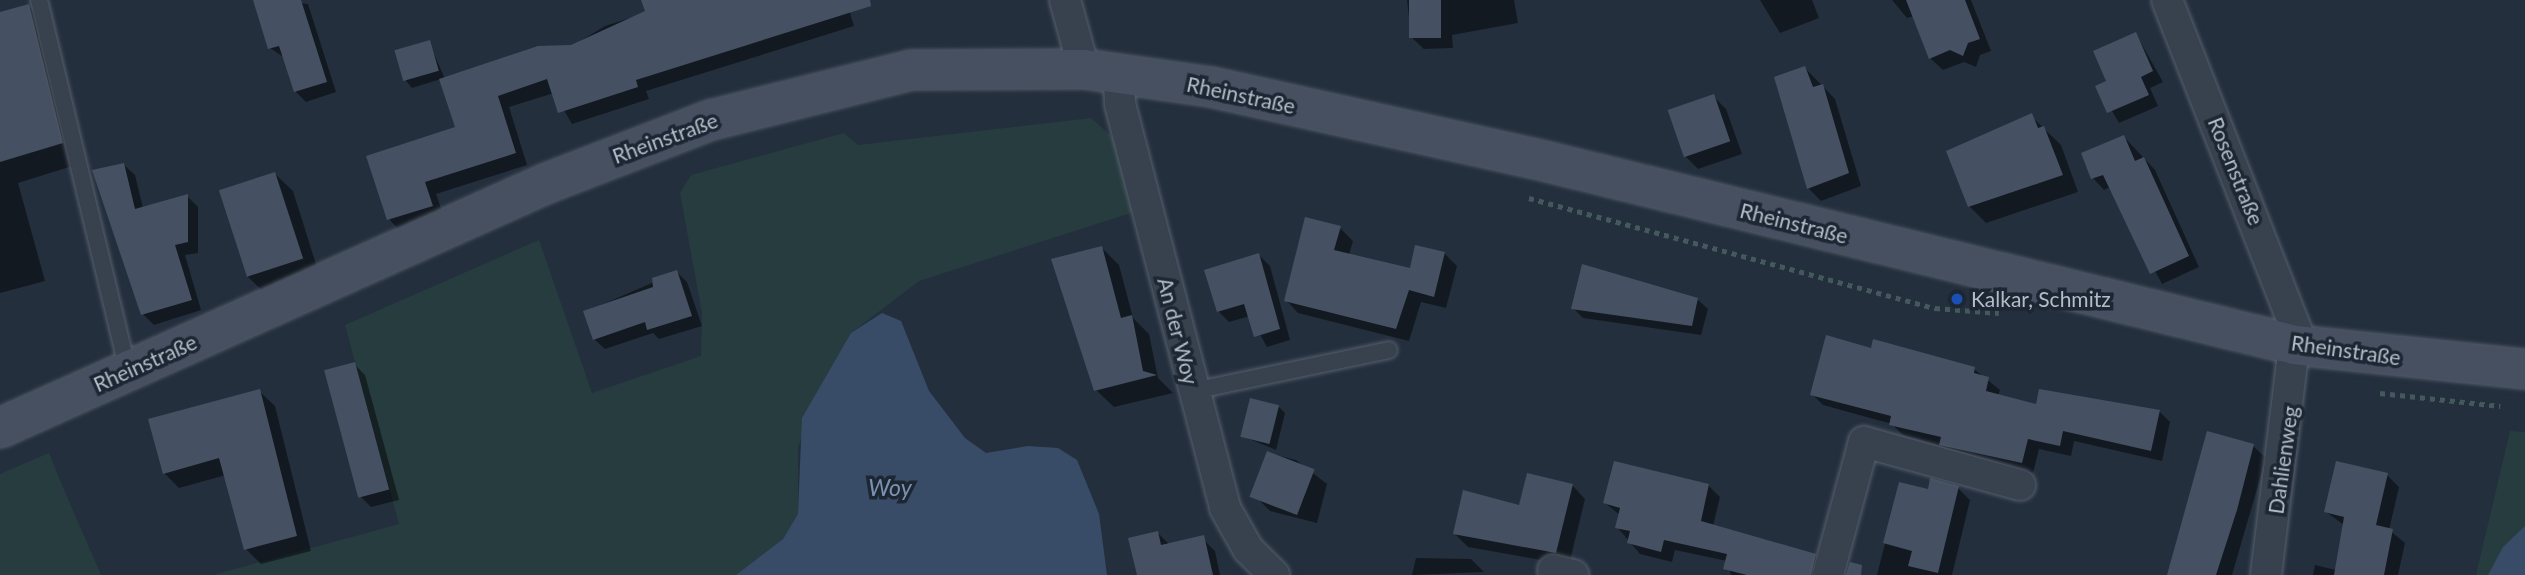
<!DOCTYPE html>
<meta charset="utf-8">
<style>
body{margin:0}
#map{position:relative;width:2525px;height:575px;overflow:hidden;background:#242f3e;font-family:Lato,sans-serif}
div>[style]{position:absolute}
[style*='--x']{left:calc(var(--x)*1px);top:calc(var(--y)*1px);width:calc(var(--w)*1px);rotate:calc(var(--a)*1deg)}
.green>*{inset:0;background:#263c3f}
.water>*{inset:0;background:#394c67}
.shadow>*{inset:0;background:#0007}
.building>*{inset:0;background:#455162;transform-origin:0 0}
.path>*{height:4.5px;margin-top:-2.25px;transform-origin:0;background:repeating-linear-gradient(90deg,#44595c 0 5px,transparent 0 10px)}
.roads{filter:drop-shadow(0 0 2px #565f6c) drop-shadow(0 0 2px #565f6c)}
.service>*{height:16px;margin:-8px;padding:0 8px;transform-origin:8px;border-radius:8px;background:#38414e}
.minor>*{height:30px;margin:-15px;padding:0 15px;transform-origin:15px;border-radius:15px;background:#38414e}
.secondary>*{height:38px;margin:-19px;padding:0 19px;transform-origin:19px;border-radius:19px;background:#465061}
.dots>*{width:19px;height:19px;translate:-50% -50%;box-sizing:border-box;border:4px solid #1d2633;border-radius:50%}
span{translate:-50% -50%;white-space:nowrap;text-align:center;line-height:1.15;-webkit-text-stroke:7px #1d2633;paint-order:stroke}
.street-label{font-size:21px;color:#b4bcc9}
.poi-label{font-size:21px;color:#b4bcc9}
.left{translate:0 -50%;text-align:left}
.water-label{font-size:23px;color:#7c92b1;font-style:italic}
</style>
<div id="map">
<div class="green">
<i style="clip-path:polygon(1091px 118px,1115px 139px,1134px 212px,919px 281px,851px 333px,798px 446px,798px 514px,783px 539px,736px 575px,213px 575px,399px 524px,345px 325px,539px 240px,592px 393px,701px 356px,702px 313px,680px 193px,691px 175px,844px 133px,858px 145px)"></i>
<i style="clip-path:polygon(2510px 431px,2525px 432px,2525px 575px,2476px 575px)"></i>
<i style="clip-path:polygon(49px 453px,59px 478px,101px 575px,0 575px,0 474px)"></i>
</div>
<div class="water">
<i style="clip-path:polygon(882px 313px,901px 321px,929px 391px,965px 438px,986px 453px,1028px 446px,1058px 448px,1077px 460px,1099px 514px,1107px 575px,736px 575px,783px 539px,798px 514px,802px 418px,851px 333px)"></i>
<i style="clip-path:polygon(2525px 526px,2525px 575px,2488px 575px,2503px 547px)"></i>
</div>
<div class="shadow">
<i style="clip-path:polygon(277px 0,308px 4px,336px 92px,306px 102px,296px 92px,285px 58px,270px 48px)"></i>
<i style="clip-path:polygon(685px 0,846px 0,854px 26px,646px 91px,649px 99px,572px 124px,554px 93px,509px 107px,527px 165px,436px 194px,444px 217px,400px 231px,389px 219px,457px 128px,441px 79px,412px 88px,406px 81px,429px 42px,445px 79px,572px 46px,605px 26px)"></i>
<i style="clip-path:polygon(1407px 0,1514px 0,1518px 23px,1452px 35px,1453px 48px,1424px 49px,1411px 37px)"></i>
<i style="clip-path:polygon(1760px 0,1812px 0,1819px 18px,1780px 33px)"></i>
<i style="clip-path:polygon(1892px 0,1971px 0,1991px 51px,1980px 55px,1976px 67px,1964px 62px,1943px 70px,1930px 58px,1914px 16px,1907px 18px)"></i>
<i style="clip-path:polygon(29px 6px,49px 27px,82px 163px,18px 183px,45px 281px,0 293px,0 14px)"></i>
<i style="clip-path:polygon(2136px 34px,2163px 82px,2150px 88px,2158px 106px,2119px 123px,2098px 87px,2108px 82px)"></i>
<i style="clip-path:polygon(1805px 68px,1835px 99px,1861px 186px,1821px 201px,1808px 188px)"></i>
<i style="clip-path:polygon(1713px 96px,1726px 109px,1742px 154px,1698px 169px,1685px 156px)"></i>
<i style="clip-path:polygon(2031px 116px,2061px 145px,2078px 192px,1986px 223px,1969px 206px)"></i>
<i style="clip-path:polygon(2124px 137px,2155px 170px,2199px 267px,2162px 284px,2110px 187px,2104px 190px,2093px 178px,2083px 154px)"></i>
<i style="clip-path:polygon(124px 165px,135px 175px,143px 208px,187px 196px,198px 207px,198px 253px,185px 255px,201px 310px,154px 325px,143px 314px)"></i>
<i style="clip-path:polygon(275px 174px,293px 191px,320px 277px,266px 294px,248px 277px)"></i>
<i style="clip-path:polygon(1340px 228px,1353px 241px,1349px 255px,1411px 270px,1444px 253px,1457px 266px,1446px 308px,1421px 302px,1409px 341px,1298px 313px,1286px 300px)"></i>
<i style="clip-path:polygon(1102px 248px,1119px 265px,1133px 318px,1149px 334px,1158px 378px,1173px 393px,1114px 407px,1096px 390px)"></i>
<i style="clip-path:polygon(1259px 255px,1270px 266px,1290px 340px,1267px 347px,1250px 316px,1229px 322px,1218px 311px)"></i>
<i style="clip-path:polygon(677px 272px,687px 282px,702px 326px,659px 339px,653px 333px,605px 349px,594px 339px,585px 312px)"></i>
<i style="clip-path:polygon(1697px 299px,1708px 309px,1701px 335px,1583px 318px,1573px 308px)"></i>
<i style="clip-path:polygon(1873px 350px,1974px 369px,2000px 390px,1998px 396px,2037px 406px,2159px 411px,2170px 422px,2162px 461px,2074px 441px,2071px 456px,2039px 449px,2033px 473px,1903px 435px,1892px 424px,1823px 405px,1812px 394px)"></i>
<i style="clip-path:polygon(354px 364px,365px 375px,399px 500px,371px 507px,360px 496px)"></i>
<i style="clip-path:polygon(259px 391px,275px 406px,311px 551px,261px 564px,246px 549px,226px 475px,179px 488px,164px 473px)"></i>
<i style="clip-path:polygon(1279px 407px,1285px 413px,1276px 450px,1242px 436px)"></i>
<i style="clip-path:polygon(2253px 446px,2266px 458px,2232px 575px,2169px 575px)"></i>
<i style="clip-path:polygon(1268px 453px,1296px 460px,1327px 484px,1317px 523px,1270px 511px,1257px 498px)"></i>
<i style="clip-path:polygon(1528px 475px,1573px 486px,1585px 499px,1569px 565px,1468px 547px,1455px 534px,1520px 507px)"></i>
<i style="clip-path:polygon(2387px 475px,2399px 487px,2389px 530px,2405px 543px,2398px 575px,2313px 575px,2315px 565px,2336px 570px,2344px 525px,2326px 512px)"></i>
<i style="clip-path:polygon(1900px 484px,1929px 491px,1958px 488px,1970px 500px,1952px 575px,1877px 575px)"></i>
<i style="clip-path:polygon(1708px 485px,1720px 497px,1713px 526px,1815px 555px,1826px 566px,1824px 575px,1731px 575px,1727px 561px,1675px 550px,1672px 562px,1640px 554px,1617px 527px,1620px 515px,1605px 503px)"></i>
<i style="clip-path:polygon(1158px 533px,1169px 544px,1203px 539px,1215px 551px,1220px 575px,1139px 575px)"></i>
<i style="clip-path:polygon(1416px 558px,1471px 559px,1484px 572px,1412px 575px)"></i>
</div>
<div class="building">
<i style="clip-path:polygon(253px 0,301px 0,327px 82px,294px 92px,279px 46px,268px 49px)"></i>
<i style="clip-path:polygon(641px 0,870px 0,871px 6px,636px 80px,638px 87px,558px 113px,547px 79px,498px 96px,516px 153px,425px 182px,433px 206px,387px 220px,366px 156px,455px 127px,439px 79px,538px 46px,571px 45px,645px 11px)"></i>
<i style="left:1409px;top:0;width:32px;height:38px"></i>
<i style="clip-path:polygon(1906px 0,1965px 0,1980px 39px,1968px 43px,1963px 56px,1950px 50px,1929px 59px)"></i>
<i style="clip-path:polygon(29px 4px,63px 143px,0 162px,0 12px)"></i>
<i style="clip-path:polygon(2136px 32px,2153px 71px,2141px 77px,2149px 95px,2107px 113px,2095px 86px,2106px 81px,2093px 51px)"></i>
<i style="left:430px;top:40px;width:32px;height:37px;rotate:74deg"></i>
<i style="clip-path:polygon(1805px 66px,1813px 87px,1823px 84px,1849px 173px,1807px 189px,1774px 77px)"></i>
<i style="left:1714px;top:94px;width:50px;height:49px;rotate:71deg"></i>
<i style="clip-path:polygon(2032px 113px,2038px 128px,2044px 126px,2063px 175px,1968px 207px,1946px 151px)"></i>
<i style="clip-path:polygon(2124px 135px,2135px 161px,2144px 157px,2189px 256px,2150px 274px,2103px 175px,2091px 179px,2081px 153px)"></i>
<i style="clip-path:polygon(124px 163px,135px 209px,188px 194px,188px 242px,175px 245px,192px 300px,141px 315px,92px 170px)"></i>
<i style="left:275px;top:172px;width:91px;height:59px;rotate:72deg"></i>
<i style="clip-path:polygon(1305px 217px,1341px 226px,1334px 250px,1410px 268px,1415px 245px,1445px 252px,1434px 297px,1409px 290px,1396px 329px,1284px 301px)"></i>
<i style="clip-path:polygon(1102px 246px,1121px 318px,1132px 315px,1143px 371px,1157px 375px,1094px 391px,1051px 259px)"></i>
<i style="clip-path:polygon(1259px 253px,1280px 329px,1254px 337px,1244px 304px,1217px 312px,1204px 270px)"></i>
<i style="clip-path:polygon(1582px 264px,1698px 298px,1692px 326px,1571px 309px)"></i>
<i style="clip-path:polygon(677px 270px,692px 316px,647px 330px,645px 322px,593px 340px,583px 311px,653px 287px,652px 278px)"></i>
<i style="clip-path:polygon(1826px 335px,1871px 348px,1873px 339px,1975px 367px,1974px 373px,1989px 377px,1986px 391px,2036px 404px,2039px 389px,2160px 410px,2151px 451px,2063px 431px,2060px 446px,2028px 439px,2022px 463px,1939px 445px,1941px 437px,1889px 425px,1891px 416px,1810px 395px)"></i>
<i style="left:355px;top:362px;width:132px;height:32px;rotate:75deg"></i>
<i style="clip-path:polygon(260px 389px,297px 536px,244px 550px,219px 458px,163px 474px,148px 419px)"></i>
<i style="left:1250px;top:398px;width:30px;height:40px;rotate:14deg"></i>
<i style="clip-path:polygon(2207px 431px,2254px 444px,2237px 510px,2216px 575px,2167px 575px)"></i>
<i style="left:1267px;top:451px;width:51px;height:49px;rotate:21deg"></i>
<i style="clip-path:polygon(1614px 461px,1709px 484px,1701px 521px,1816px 554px,1811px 575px,1747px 575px,1723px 569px,1727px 554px,1664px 540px,1661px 552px,1627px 543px,1630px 531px,1615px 528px,1620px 508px,1603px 503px)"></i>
<i style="clip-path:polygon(2336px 461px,2388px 473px,2376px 525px,2393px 529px,2384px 575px,2334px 575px,2344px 517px,2324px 512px)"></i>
<i style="clip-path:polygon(1527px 473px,1573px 484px,1556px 553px,1453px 534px,1463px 490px,1519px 505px)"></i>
<i style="clip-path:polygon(1930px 478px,1959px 486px,1938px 573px,1908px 566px,1912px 551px,1883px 543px,1899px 482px,1928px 489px)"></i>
<i style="clip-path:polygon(1158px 531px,1161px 545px,1204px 535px,1213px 575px,1137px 575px,1128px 538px)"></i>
<i style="clip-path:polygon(1850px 562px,1862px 565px,1861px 575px,1846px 575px)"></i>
</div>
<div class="path">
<i style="--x:1529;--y:198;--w:421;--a:15.2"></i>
<i style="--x:1935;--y:308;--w:64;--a:4.5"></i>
<i style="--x:2380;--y:393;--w:121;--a:6.2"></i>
</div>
<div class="roads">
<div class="service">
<i style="--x:39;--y:0;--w:382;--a:76.5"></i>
<i style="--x:1193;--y:391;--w:200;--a:-11.8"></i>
</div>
<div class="minor">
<i style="--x:1065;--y:0;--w:72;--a:74.6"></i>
<i style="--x:2167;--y:0;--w:354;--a:68.6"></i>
<i style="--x:2296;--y:330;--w:247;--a:97"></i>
<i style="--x:1118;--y:72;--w:32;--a:86"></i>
<i style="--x:1120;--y:104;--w:417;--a:75.4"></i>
<i style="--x:1225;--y:508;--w:47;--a:60.7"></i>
<i style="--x:1248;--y:549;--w:37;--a:45"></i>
<i style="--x:1553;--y:570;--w:21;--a:14"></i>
<i style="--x:1828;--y:575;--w:138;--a:-74.9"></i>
<i style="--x:1864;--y:442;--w:162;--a:15.4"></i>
</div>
<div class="secondary">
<i style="--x:0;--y:428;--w:597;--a:-24.12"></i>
<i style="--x:545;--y:184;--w:178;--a:-21.1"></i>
<i style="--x:711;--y:120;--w:206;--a:-14"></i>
<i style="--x:911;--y:70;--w:173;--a:-0.3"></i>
<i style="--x:1084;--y:69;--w:128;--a:8.1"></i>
<i style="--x:1211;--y:87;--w:333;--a:12.5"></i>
<i style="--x:1536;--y:159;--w:781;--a:13.77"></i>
<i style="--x:2295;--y:345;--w:231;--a:6"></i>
</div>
</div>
<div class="dots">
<i style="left:1957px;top:299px;background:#1a4fb4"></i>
</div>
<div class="street-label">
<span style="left:1241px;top:95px;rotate:12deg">Rheinstraße</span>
<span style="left:665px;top:138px;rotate:-20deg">Rheinstraße</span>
<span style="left:2236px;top:171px;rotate:68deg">Rosenstraße</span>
<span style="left:1794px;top:223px;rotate:14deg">Rheinstraße</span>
<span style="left:1178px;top:331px;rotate:76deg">An der Woy</span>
<span style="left:2346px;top:350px;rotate:8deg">Rheinstraße</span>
<span style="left:145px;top:363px;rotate:-24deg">Rheinstraße</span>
<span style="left:2283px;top:460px;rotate:-82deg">Dahlienweg</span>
</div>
<div class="poi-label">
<span class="left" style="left:1971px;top:299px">Kalkar, Schmitz</span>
</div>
<div class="water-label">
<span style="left:890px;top:487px">Woy</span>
</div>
</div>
